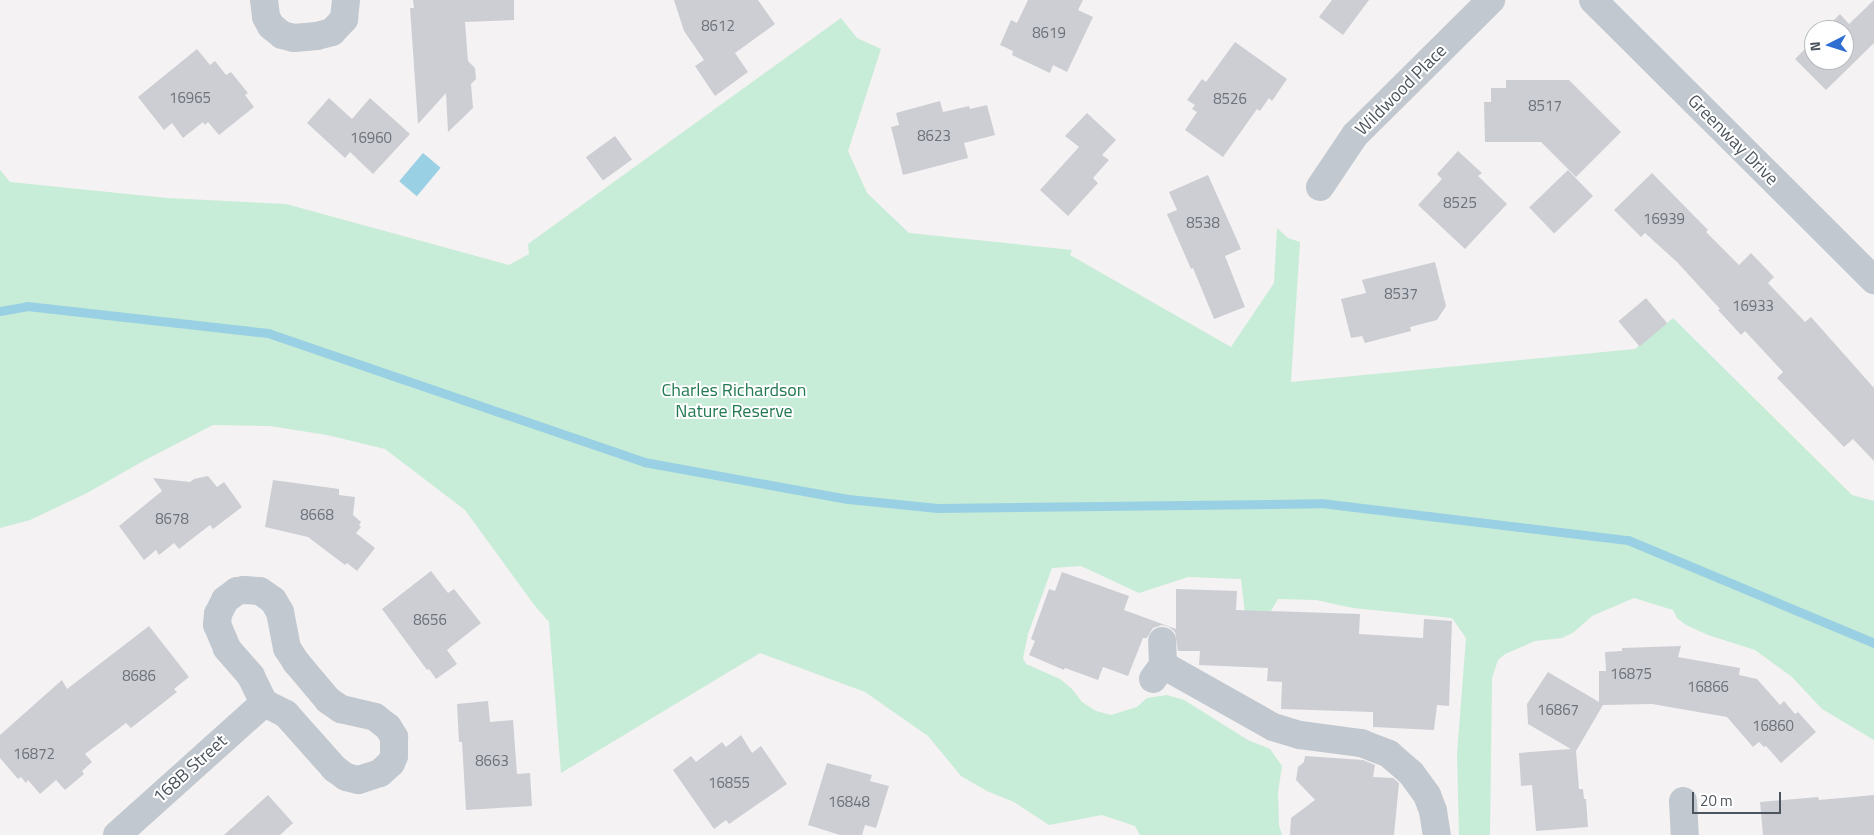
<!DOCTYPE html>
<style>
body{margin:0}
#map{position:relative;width:1874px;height:835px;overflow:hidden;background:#f4f2f2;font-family:"Titillium Web",sans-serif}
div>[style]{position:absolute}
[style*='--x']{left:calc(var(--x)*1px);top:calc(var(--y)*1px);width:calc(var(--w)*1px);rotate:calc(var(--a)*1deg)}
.green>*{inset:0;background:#c7ecd7}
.water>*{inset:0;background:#99d0e3;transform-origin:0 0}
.stream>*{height:9px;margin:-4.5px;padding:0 4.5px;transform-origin:4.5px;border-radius:4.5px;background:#99d0e3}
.building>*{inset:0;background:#cdced4;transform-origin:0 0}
.minor>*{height:28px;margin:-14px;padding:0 14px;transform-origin:14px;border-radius:14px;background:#c2c8cf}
span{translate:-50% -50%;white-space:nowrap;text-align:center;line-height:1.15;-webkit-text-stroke:4px #fff;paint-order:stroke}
.number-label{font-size:15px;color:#6c727b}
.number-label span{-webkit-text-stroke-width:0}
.street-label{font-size:18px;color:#4c545d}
.park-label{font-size:18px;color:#237952}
.north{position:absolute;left:1804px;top:20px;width:50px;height:50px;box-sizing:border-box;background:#fff;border:1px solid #b7bbbe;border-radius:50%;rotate:265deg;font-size:14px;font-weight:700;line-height:20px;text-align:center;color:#4c545d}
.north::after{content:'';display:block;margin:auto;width:18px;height:22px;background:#2f6ed1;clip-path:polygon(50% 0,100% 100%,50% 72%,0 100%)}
.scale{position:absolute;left:1692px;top:792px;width:89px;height:22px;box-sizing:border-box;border:2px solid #4c545d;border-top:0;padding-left:6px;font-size:15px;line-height:18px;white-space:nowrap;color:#4c545d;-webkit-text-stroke:4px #fff;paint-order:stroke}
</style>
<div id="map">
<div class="green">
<i style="clip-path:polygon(841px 18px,857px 38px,881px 49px,848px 151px,867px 193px,909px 233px,1072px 250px,1070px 255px,1231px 347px,1274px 283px,1277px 228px,1288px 238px,1300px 242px,1291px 382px,1635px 349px,1673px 318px,1852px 495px,1874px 501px,1874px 740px,1822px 709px,1792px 677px,1755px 650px,1708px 635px,1686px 625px,1677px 618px,1673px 610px,1634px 598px,1592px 616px,1574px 632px,1562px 638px,1535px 641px,1505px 654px,1498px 660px,1492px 678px,1490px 835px,1459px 835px,1457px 754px,1466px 638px,1452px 618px,1353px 608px,1316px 600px,1278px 599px,1266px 619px,1246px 623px,1241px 579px,1188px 577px,1139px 593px,1081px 566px,1052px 568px,1028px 634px,1023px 658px,1026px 664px,1060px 679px,1072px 689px,1082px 702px,1096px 711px,1111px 715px,1137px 707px,1147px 698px,1167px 695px,1184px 700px,1248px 740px,1270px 749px,1282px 766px,1278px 792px,1279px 825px,1282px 835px,1140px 835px,1135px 826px,1102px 815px,1049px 825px,1014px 802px,987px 791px,961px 776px,928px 736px,865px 692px,760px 653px,561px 773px,549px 622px,535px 606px,465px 510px,385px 449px,327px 435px,270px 426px,213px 425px,145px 460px,87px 493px,30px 520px,0 528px,0 170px,10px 182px,167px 198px,286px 204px,509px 265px,529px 254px,528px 244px)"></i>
</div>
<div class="water">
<i style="left:423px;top:153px;width:23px;height:37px;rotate:40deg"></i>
</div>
<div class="stream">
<i style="--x:0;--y:311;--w:27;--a:-10"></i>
<i style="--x:27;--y:306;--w:243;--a:6.4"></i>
<i style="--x:268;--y:333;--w:398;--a:18.9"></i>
<i style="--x:644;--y:462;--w:207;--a:10.3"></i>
<i style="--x:848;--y:499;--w:90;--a:5.7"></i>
<i style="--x:938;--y:508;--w:383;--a:-0.7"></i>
<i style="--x:1321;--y:503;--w:309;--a:6.9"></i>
<i style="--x:1628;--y:540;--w:267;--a:22.7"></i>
</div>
<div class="building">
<i style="clip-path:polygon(413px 0,514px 0,514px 20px,465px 22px,468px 61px,475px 68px,476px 79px,471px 84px,473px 108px,448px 132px,446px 93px,418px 124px,410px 8px,414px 8px)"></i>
<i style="clip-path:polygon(674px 0,758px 0,775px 24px,735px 53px,748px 72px,715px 96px,695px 66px,704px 60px,684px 31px)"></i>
<i style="clip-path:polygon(1028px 0,1083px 0,1078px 10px,1093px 17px,1067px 72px,1053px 65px,1050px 73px,1012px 55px,1013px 51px,1000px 45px,1011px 20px,1017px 23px)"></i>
<i style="clip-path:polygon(1332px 0,1369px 0,1343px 35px,1319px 17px)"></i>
<i style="clip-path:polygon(1874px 0,1874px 43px,1826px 90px,1795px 59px,1814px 40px,1814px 60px,1844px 60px,1844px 30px,1824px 30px,1840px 14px,1849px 24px)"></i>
<i style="clip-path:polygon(1235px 42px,1287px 79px,1272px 101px,1269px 98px,1260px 111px,1257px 109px,1223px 157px,1185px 130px,1197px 112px,1192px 109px,1195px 105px,1187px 100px,1202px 79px,1206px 82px)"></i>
<i style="clip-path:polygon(197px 49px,210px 65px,215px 61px,226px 75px,231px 72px,248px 93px,245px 95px,254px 107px,219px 135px,208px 122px,205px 125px,203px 122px,183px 138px,172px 123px,164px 130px,138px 97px)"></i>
<i style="clip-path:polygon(1506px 80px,1569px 80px,1621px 132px,1576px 177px,1541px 142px,1485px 142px,1484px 102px,1491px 102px,1491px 88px,1506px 88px)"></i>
<i style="clip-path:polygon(329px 98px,352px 119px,370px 98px,410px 134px,373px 174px,350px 152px,345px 158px,307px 123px)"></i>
<i style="clip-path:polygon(940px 101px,943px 112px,969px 106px,970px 109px,987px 105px,995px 135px,964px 143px,968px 158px,903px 175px,891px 127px,899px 125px,896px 113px)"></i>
<i style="clip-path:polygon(1087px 113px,1116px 140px,1102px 155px,1109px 160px,1093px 178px,1098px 183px,1068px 216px,1040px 190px,1079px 147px,1065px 136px)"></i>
<i style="left:615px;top:136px;width:29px;height:36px;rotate:54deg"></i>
<i style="clip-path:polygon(1458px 151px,1482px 173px,1478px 176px,1507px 204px,1465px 249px,1418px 205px,1442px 179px,1437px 174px)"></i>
<i style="left:1568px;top:170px;width:36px;height:54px;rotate:46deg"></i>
<i style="clip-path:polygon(1652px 173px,1708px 230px,1706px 232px,1739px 265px,1751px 253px,1774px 277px,1768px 283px,1805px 322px,1811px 317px,1874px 388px,1874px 461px,1853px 439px,1844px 447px,1777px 378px,1783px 372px,1745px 331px,1741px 335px,1718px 310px,1720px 309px,1677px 262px,1645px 233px,1641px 237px,1614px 210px)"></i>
<i style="clip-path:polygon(1208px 175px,1241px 249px,1225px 256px,1245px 307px,1214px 319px,1193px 268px,1191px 269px,1167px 214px,1177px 210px,1169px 192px)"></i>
<i style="clip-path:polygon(1435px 262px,1446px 306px,1437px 320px,1410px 327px,1411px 331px,1365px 343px,1362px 336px,1351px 338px,1341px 299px,1366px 293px,1362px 280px)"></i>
<i style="left:1646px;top:298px;width:33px;height:36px;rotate:50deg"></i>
<i style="clip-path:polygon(208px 476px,217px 487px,224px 482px,242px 507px,213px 529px,210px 525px,179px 549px,174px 543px,159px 555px,156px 550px,144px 560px,119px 526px,162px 491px,153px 478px,190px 482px,194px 479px)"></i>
<i style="clip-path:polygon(273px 480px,339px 489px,339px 495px,355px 497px,353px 515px,361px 522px,359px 525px,361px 527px,356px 533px,375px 548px,357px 571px,347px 563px,345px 565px,308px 537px,265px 527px)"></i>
<i style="clip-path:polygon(431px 571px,448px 593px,454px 589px,481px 623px,447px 650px,457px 664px,436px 679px,429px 669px,427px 670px,382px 609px)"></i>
<i style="clip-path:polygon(1062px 572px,1129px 596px,1124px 610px,1176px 629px,1176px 589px,1237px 591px,1236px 610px,1360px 614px,1359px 634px,1423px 638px,1424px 619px,1452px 621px,1449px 706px,1437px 705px,1434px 730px,1373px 727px,1373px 712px,1281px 709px,1282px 682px,1267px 681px,1268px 668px,1199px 665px,1200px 651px,1178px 651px,1175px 632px,1169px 627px,1162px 625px,1153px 628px,1147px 638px,1143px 638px,1128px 676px,1103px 667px,1098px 680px,1065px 668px,1064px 670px,1029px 655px,1035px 641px,1031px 639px,1049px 589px,1055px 591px)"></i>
<i style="clip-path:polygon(149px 626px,189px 677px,174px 689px,177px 692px,131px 728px,126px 723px,85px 754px,92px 762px,82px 771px,84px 774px,65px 790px,56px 780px,40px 794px,28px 780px,26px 783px,21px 777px,18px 779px,0 758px,0 735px,62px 680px,67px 689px)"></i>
<i style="clip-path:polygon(1681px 646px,1678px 657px,1740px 668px,1739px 675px,1757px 679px,1780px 705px,1784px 701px,1795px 714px,1798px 712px,1816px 732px,1781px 763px,1766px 746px,1764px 747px,1759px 742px,1753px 747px,1727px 717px,1652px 704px,1603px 705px,1576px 751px,1579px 789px,1583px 789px,1584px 799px,1586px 799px,1588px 827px,1536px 831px,1532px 785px,1521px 786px,1519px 753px,1571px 749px,1528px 724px,1527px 704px,1548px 672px,1599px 702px,1599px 671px,1606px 671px,1605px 652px,1622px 651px,1622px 648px)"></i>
<i style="clip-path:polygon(488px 701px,490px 722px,513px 720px,517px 774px,530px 773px,532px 806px,466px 810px,462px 742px,459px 742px,457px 704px)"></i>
<i style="clip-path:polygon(741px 735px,752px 753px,761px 746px,787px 784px,729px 824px,726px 820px,714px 829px,673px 770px,691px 756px,696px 762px,722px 742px,726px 747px)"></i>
<i style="clip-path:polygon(1305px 756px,1363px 760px,1375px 765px,1373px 777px,1393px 778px,1399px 783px,1394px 835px,1290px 835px,1291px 818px,1315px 800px,1296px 780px,1298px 767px,1304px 762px)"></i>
<i style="clip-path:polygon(827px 763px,872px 775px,870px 781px,889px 786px,876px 828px,865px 825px,862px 835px,840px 835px,808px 825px)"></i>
<i style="clip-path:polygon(268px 795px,293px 823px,280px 835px,224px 835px)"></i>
<i style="clip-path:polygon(1874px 795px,1874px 835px,1763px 835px,1760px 802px,1818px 797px,1819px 800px)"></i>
</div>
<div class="minor">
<i style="--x:264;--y:0;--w:17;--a:83"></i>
<i style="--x:266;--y:17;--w:10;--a:61"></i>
<i style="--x:271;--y:26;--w:14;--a:39"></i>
<i style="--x:282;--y:35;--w:12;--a:14"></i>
<i style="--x:294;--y:38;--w:23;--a:-5"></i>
<i style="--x:317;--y:36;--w:16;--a:-15"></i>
<i style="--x:332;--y:32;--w:18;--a:-47"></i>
<i style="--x:344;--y:19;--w:19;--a:-84"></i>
<i style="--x:1593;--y:0;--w:397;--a:44.9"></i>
<i style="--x:1320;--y:187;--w:63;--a:-56.1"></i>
<i style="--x:1355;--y:135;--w:192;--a:-44.8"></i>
<i style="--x:244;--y:590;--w:16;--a:4"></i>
<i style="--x:260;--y:591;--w:16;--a:35"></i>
<i style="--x:273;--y:600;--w:14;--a:60"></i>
<i style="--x:280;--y:612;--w:37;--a:79"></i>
<i style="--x:287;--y:648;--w:17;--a:57"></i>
<i style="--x:296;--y:662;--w:50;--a:49.9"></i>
<i style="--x:328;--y:700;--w:16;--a:35"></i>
<i style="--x:341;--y:709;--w:35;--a:13"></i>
<i style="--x:375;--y:717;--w:16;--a:38"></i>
<i style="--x:388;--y:727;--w:12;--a:59"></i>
<i style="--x:394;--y:737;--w:19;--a:90"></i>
<i style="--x:394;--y:756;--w:8;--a:113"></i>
<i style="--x:391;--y:763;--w:15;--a:138"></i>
<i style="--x:380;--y:773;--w:23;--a:162"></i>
<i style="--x:358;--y:780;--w:12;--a:-166"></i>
<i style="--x:346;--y:777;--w:14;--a:-144"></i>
<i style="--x:335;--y:769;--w:74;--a:-131.7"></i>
<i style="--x:286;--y:714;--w:25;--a:-153"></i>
<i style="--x:264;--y:703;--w:30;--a:-116"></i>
<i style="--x:251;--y:676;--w:37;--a:-131"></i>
<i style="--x:227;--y:648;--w:25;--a:-113"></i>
<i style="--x:217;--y:625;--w:11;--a:-85"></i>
<i style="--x:218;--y:614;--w:16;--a:-63"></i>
<i style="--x:225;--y:600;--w:15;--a:-37"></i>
<i style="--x:237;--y:591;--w:7;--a:-8"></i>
<i style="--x:1163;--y:665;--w:126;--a:29.4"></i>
<i style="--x:1273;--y:727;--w:28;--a:17"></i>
<i style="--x:1300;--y:735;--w:62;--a:7.5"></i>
<i style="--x:1361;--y:743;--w:30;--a:21"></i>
<i style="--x:1389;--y:754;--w:29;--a:41"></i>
<i style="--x:1411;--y:773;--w:27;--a:54"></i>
<i style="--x:1427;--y:795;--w:17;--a:69"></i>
<i style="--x:1433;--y:811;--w:24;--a:81"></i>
<i style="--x:1153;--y:679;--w:17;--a:-54"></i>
<i style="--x:1163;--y:665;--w:24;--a:-92"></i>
<i style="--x:1683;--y:801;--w:34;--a:87"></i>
<i style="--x:117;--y:835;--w:198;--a:-41.9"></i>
</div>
<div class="number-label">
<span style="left:718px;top:26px">8612</span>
<span style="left:1049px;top:33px">8619</span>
<span style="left:190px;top:98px">16965</span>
<span style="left:1230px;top:99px">8526</span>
<span style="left:1545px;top:106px">8517</span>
<span style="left:934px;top:136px">8623</span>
<span style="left:371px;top:138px">16960</span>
<span style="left:1460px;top:203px">8525</span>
<span style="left:1664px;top:219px">16939</span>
<span style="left:1203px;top:223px">8538</span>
<span style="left:1401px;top:294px">8537</span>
<span style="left:1753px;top:306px">16933</span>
<span style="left:317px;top:515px">8668</span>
<span style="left:172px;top:519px">8678</span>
<span style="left:430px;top:620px">8656</span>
<span style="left:1631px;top:674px">16875</span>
<span style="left:139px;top:676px">8686</span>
<span style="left:1708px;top:687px">16866</span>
<span style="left:1558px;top:710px">16867</span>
<span style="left:1773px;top:726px">16860</span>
<span style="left:34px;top:754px">16872</span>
<span style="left:492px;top:761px">8663</span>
<span style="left:729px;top:783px">16855</span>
<span style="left:849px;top:802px">16848</span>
</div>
<div class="street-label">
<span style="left:1401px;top:90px;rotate:-45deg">Wildwood Place</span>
<span style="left:1733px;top:140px;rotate:45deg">Greenway Drive</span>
<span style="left:190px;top:769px;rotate:-42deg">168B Street</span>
</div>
<div class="park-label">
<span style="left:734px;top:401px">Charles Richardson<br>Nature Reserve</span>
</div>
<div class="north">N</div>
<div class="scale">20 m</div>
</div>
